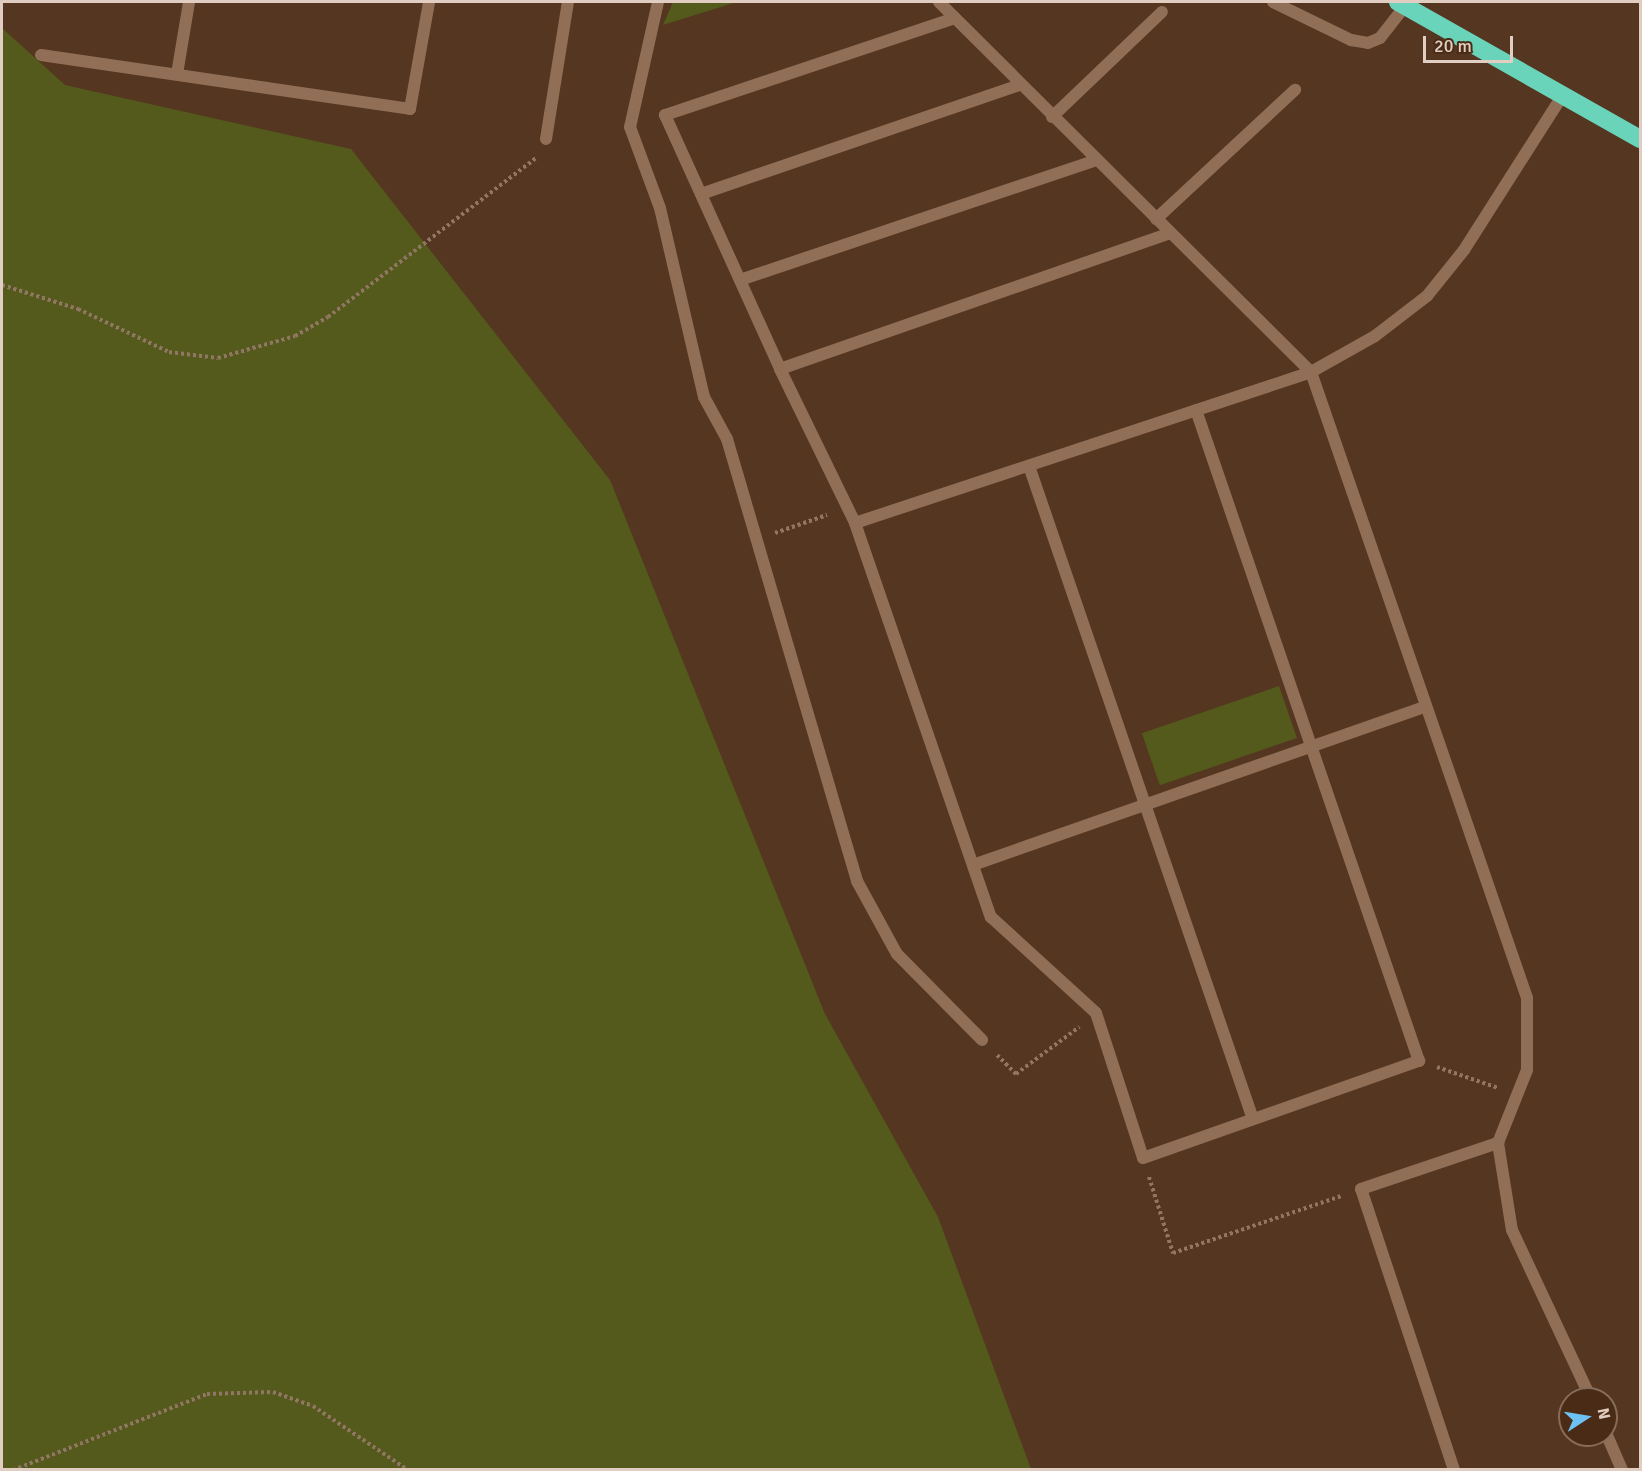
<!DOCTYPE html>
<style>
body{margin:0}
#map{position:relative;width:1642px;height:1471px;overflow:hidden;background:#553620;font-family:Signika,sans-serif}
div>[style]{position:absolute}
[style*='--x']{left:calc(var(--x)*1px);top:calc(var(--y)*1px);width:calc(var(--w)*1px);rotate:calc(var(--a)*1deg)}
.green>*{inset:0;background:#535a1b;transform-origin:0 0}
.path>*{height:4px;margin-top:-2px;transform-origin:0;background:repeating-linear-gradient(90deg,#917664 0 3px,transparent 0 6px)}
.street>*{height:12px;margin:-6px;padding:0 6px;transform-origin:6px;border-radius:6px;background:#916f57}
.highway>*{height:18px;margin:-9px;padding:0 9px;transform-origin:9px;border-radius:9px;background:#69d4ba}
span{translate:-50% -50%;white-space:nowrap;text-align:center;line-height:1.15;-webkit-text-stroke:6px #4a2c16;paint-order:stroke}
.frame{position:absolute;inset:0;border:3px solid #e1cdc1;pointer-events:none}
.north{position:absolute;left:1558px;top:1387px;width:60px;height:60px;box-sizing:border-box;background:#4a2c16;border:2px solid #866c5a;border-radius:50%;rotate:78deg;font-size:16px;font-weight:700;line-height:24px;text-align:center;color:#e1cdc1}
.north::after{content:'';display:block;margin:auto;width:21px;height:27px;background:#6dc2f3;clip-path:polygon(50% 0,100% 100%,50% 72%,0 100%)}
.scale{position:absolute;left:1423px;top:36px;width:90px;height:27px;box-sizing:border-box;border:3px solid #e1cdc1;border-top:0;padding-left:8px;font-size:18px;line-height:21px;white-space:nowrap;color:#e1cdc1;-webkit-text-stroke:4px #4a2c16;paint-order:stroke}
</style>
<div id="map">
<div class="green">
<i style="clip-path:polygon(673px 2px,737px 2px,663px 25px)"></i>
<i style="clip-path:polygon(2px 28px,65px 85px,351px 149px,610px 480px,825px 1014px,938px 1217px,1031px 1469px,2px 1469px)"></i>
<i style="left:1279px;top:686px;width:55px;height:145px;rotate:71deg"></i>
</div>
<div class="path">
<i style="--x:2;--y:285;--w:80;--a:17.5"></i>
<i style="--x:78;--y:309;--w:101;--a:25.3"></i>
<i style="--x:169;--y:352;--w:49;--a:7"></i>
<i style="--x:218;--y:358;--w:80;--a:-15.9"></i>
<i style="--x:295;--y:336;--w:38;--a:-30"></i>
<i style="--x:328;--y:317;--w:262;--a:-37.4"></i>
<i style="--x:775;--y:533;--w:55;--a:-19.1"></i>
<i style="--x:997;--y:1055;--w:27;--a:45"></i>
<i style="--x:1016;--y:1074;--w:79;--a:-36.7"></i>
<i style="--x:1437;--y:1067;--w:65;--a:19"></i>
<i style="--x:1149;--y:1177;--w:80;--a:72.5"></i>
<i style="--x:1173;--y:1253;--w:177;--a:-18.7"></i>
<i style="--x:13;--y:1470;--w:208;--a:-21.4"></i>
<i style="--x:207;--y:1394;--w:66;--a:-1.7"></i>
<i style="--x:273;--y:1392;--w:42;--a:19.3"></i>
<i style="--x:313;--y:1406;--w:115;--a:34"></i>
</div>
<div class="street">
<i style="--x:658;--y:2;--w:128;--a:102.6"></i>
<i style="--x:630;--y:127;--w:86;--a:69.7"></i>
<i style="--x:660;--y:208;--w:194;--a:76.9"></i>
<i style="--x:704;--y:397;--w:48;--a:61.3"></i>
<i style="--x:727;--y:439;--w:461;--a:73.6"></i>
<i style="--x:857;--y:881;--w:83;--a:61.3"></i>
<i style="--x:897;--y:954;--w:121;--a:45.3"></i>
<i style="--x:939;--y:2;--w:525;--a:44.85"></i>
<i style="--x:1311;--y:372;--w:662;--a:70.96"></i>
<i style="--x:1527;--y:998;--w:72;--a:90"></i>
<i style="--x:1527;--y:1070;--w:79;--a:111.7"></i>
<i style="--x:1498;--y:1143;--w:88;--a:80.9"></i>
<i style="--x:1512;--y:1230;--w:187;--a:64.9"></i>
<i style="--x:1273;--y:2;--w:87;--a:26"></i>
<i style="--x:1351;--y:40;--w:17;--a:10"></i>
<i style="--x:1368;--y:43;--w:13;--a:-23"></i>
<i style="--x:1380;--y:38;--w:41;--a:-52"></i>
<i style="--x:955;--y:18;--w:306;--a:161.5"></i>
<i style="--x:665;--y:115;--w:279;--a:65.6"></i>
<i style="--x:780;--y:369;--w:171;--a:64"></i>
<i style="--x:855;--y:523;--w:417;--a:71"></i>
<i style="--x:991;--y:917;--w:142;--a:42.4"></i>
<i style="--x:1096;--y:1013;--w:152;--a:72"></i>
<i style="--x:1143;--y:1158;--w:293;--a:-19.4"></i>
<i style="--x:1419;--y:1061;--w:688;--a:-108.91"></i>
<i style="--x:41;--y:55;--w:373;--a:8.3"></i>
<i style="--x:410;--y:109;--w:109;--a:-79.9"></i>
<i style="--x:177;--y:74;--w:73;--a:-80.5"></i>
<i style="--x:1052;--y:117;--w:152;--a:-43.7"></i>
<i style="--x:546;--y:139;--w:139;--a:-80.9"></i>
<i style="--x:701;--y:194;--w:337;--a:-18.9"></i>
<i style="--x:1156;--y:219;--w:190;--a:-42.9"></i>
<i style="--x:740;--y:280;--w:376;--a:-18.6"></i>
<i style="--x:780;--y:369;--w:413;--a:-19.2"></i>
<i style="--x:1029;--y:466;--w:690;--a:71.07"></i>
<i style="--x:855;--y:523;--w:480;--a:-18.3"></i>
<i style="--x:1311;--y:372;--w:73;--a:-29.4"></i>
<i style="--x:1375;--y:336;--w:66;--a:-37.6"></i>
<i style="--x:1427;--y:296;--w:59;--a:-51.2"></i>
<i style="--x:1464;--y:250;--w:183;--a:-57.5"></i>
<i style="--x:973;--y:865;--w:480;--a:-19.3"></i>
<i style="--x:1606;--y:1433;--w:40;--a:66.6"></i>
<i style="--x:1454;--y:1470;--w:296;--a:-108.3"></i>
<i style="--x:1361;--y:1189;--w:145;--a:-18.6"></i>
</div>
<div class="highway">
<i style="--x:1398;--y:2;--w:278;--a:29.5"></i>
</div>
<div class="frame"></div>
<div class="north">N</div>
<div class="scale">20 m</div>
</div>
